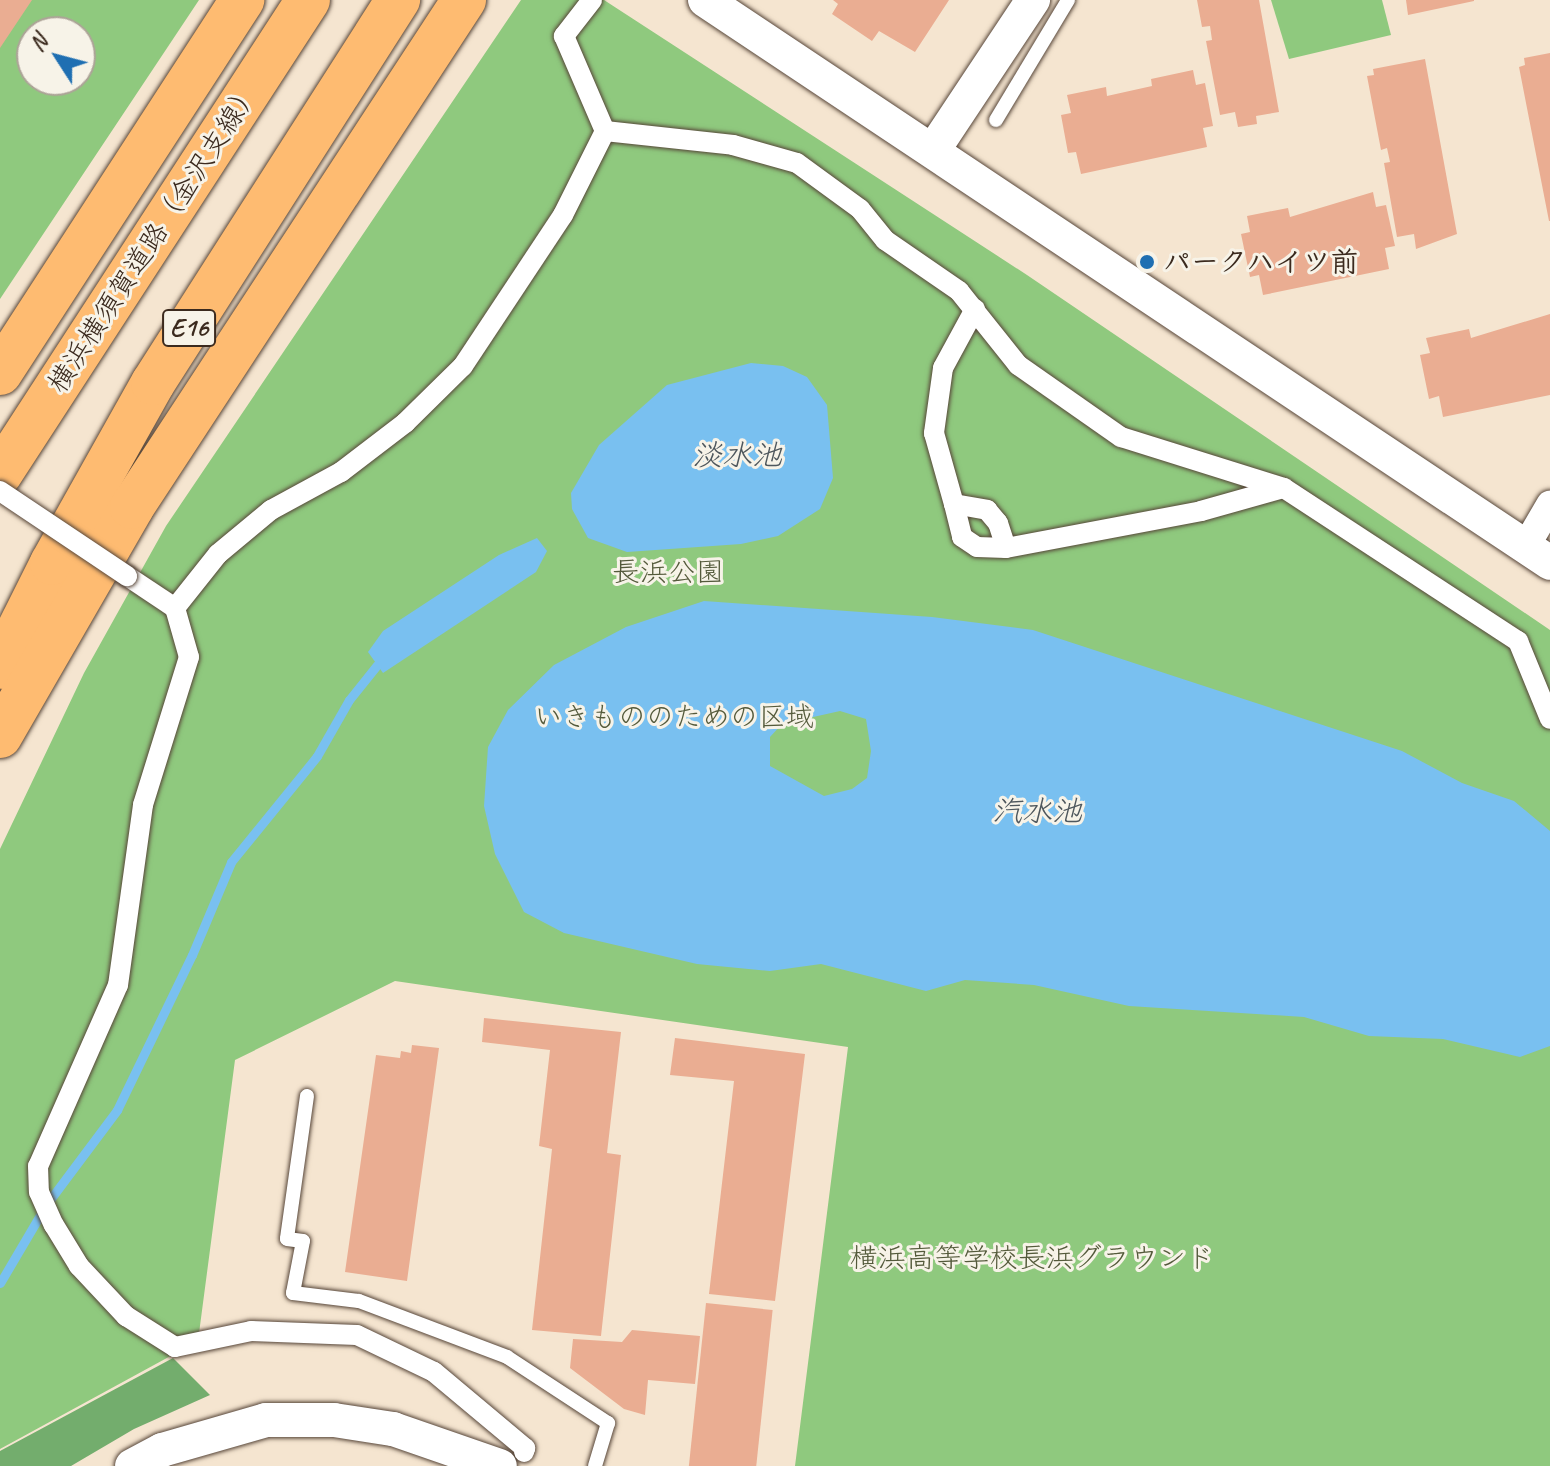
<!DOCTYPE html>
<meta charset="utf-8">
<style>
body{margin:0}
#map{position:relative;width:1550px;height:1466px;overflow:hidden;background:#f5e5d0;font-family:Caveat,"Klee One",sans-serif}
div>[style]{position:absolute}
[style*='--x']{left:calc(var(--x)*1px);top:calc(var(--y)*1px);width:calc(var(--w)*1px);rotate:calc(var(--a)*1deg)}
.green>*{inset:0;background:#8fc97e}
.forest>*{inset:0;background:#73ad6d}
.water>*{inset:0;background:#79c0f0}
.stream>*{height:9px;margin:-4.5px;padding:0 4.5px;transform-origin:4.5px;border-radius:4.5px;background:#79c0f0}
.building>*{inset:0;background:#eaad92;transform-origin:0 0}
.roads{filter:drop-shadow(0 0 2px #574639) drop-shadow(0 0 2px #574639)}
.service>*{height:14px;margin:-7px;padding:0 7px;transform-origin:7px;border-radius:7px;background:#fff}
.pedestrian>*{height:20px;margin:-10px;padding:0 10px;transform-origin:10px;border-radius:10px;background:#fff}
.minor>*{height:28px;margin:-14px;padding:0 14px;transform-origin:14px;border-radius:14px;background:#fff}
.tertiary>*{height:34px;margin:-17px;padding:0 17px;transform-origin:17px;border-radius:17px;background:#fff}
.motorway>*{height:44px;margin:-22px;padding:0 22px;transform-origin:22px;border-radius:22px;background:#febb71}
.bridges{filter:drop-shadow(0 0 2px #574639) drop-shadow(0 0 2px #574639)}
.pedestrian-bridge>*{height:20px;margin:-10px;padding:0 10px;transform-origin:10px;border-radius:10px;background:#fff}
.dots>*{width:22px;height:22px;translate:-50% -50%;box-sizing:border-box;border:4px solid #f7f3e8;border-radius:50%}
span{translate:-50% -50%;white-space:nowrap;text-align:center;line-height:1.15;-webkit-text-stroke:6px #f7f3e8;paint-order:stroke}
.shield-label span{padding:2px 6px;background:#f7f3e8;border:2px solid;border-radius:6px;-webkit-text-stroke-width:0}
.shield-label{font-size:26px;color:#3b2a1e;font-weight:700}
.street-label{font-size:28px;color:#3b2a1e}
.poi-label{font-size:28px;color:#3b2a1e;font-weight:700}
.left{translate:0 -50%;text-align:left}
.park-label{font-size:28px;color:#545a3b}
.water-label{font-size:30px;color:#4e575d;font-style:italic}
.north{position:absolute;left:16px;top:16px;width:80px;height:80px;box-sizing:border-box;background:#f7f3e8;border:2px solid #aca397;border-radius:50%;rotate:306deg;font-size:22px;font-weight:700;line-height:32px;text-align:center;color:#3b2a1e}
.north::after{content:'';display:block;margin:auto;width:28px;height:36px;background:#1f6fb2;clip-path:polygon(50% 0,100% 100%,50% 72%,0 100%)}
</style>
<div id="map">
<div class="green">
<i style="clip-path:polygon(evenodd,0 0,199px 0,0 299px,0 0,32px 32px,80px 32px,80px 80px,32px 80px,32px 32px)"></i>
<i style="clip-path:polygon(521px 0,604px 0,1027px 275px,1550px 630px,1550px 1466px,795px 1466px,848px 1047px,395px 981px,235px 1060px,198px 1341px,0 1449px,0 849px,84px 673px,166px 526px)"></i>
<i style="clip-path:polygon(1271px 0,1382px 0,1391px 35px,1289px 59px)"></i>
</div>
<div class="forest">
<i style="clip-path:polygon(173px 1358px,210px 1395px,134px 1429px,71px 1466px,0 1466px,0 1451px)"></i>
</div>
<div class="water">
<i style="clip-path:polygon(751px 363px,783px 366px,807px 377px,827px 405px,833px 478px,820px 509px,778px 536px,741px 544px,627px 552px,588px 538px,572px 509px,571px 493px,599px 445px,667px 385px)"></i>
<i style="clip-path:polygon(537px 538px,547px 551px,536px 572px,383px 673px,368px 652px,383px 631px,499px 555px)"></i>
<i style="clip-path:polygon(evenodd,704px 601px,932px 617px,1033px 630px,1402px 751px,1462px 783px,1514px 801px,1550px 831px,1550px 1046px,1520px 1057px,1443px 1039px,1369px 1036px,1304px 1017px,1129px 1006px,1034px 985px,965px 980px,926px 991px,821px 964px,770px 971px,697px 964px,564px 933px,524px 912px,495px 854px,484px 806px,488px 747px,508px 710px,554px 665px,626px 627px,704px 601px,840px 711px,866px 719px,871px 751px,867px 778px,852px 789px,824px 796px,770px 766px,770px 737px,782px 724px,840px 711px)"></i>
</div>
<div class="stream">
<i style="--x:0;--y:1283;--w:91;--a:-59.5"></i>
<i style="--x:46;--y:1205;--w:119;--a:-53.2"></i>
<i style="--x:117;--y:1110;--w:172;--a:-64.2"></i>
<i style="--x:192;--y:955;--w:101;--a:-67.2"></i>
<i style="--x:231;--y:862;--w:136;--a:-50.9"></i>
<i style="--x:317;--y:756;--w:64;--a:-60.3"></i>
<i style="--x:349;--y:700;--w:45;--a:-51.3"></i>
</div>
<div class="building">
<i style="clip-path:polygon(0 0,32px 0,0 48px)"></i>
<i style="clip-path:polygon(833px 0,949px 0,915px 52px,879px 31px,872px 41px,832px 14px,838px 4px)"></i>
<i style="clip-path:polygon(1197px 0,1259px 0,1279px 112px,1256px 116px,1257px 124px,1238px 127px,1235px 112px,1220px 115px,1206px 41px,1212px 40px,1210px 26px,1202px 27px)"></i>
<i style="clip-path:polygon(1406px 0,1474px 0,1474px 1px,1408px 15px)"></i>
<i style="clip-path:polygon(1550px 53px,1550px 221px,1549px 221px,1519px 67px,1525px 65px,1524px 58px)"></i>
<i style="clip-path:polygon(1425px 59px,1457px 234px,1416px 249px,1414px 234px,1397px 237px,1384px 163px,1390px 162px,1387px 148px,1381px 150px,1367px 76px,1374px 75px,1373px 69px)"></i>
<i style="clip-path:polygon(1193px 70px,1196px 85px,1205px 83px,1213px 126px,1203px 128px,1207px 147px,1081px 174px,1076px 152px,1068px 153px,1061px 115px,1071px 113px,1067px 95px,1106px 87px,1107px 96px,1152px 86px,1151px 79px)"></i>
<i style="clip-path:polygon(1373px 192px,1376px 207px,1386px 205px,1395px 246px,1385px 248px,1389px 269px,1263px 295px,1259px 275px,1250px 277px,1241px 234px,1250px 232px,1247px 216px,1288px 208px,1290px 217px)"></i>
<i style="clip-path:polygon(1550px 314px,1550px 395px,1443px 417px,1439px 396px,1429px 399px,1420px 355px,1430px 353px,1426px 338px,1469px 329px,1471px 338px)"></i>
<i style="clip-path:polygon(484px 1018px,621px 1032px,607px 1153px,621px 1155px,601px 1336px,532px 1330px,552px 1149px,539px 1146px,550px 1050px,482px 1042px)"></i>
<i style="clip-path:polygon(675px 1038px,805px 1054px,775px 1301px,709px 1294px,734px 1081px,670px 1075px)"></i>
<i style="clip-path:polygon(412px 1045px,439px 1048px,407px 1281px,345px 1272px,376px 1055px,400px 1058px,401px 1051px,411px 1053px)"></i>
<i style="left:706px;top:1303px;width:67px;height:164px;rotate:6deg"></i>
<i style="clip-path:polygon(632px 1330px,700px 1336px,695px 1384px,648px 1380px,645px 1415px,624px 1409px,570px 1368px,573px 1339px,622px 1342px)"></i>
</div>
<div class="roads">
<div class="service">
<i style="--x:996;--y:120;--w:140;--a:-59"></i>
<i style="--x:307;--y:1096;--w:144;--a:98"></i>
<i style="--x:287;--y:1239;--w:16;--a:7"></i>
<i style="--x:303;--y:1241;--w:53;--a:100.9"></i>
<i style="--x:293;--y:1293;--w:66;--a:6.9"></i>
<i style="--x:359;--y:1301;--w:158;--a:20.7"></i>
<i style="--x:507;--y:1357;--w:121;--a:33.2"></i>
<i style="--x:608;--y:1423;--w:45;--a:106.8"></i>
</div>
<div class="pedestrian">
<i style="--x:592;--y:0;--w:46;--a:127.9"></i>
<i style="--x:564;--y:36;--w:103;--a:66.7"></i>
<i style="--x:975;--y:309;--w:67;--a:118.5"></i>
<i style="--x:943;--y:368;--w:66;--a:97.9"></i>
<i style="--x:934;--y:433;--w:74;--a:74.3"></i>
<i style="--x:954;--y:504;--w:34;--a:10"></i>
<i style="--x:987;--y:510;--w:17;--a:50"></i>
<i style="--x:998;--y:523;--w:26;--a:72"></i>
<i style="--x:1006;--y:548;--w:198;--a:-10.7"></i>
<i style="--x:1201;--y:511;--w:85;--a:-15.7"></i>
<i style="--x:954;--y:504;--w:34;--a:76"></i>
<i style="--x:962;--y:537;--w:18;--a:34"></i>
<i style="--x:977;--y:547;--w:29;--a:2"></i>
<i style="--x:127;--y:576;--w:58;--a:33.7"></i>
<i style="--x:175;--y:608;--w:51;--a:74.1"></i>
<i style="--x:189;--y:657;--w:155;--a:107.3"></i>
<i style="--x:143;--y:805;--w:182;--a:97.9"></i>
<i style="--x:118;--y:985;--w:198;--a:113.8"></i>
<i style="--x:38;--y:1166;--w:26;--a:88"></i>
<i style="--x:39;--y:1192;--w:36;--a:66"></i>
<i style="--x:54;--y:1225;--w:48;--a:58.6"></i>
<i style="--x:79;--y:1266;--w:69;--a:46.8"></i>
<i style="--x:126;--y:1316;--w:58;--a:32.3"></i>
<i style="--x:175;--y:1347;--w:78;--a:-11.9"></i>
<i style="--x:251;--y:1331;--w:106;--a:2.2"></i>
<i style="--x:357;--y:1335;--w:85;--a:25.7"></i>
<i style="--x:434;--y:1372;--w:119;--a:39.9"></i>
<i style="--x:525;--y:1448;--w:4;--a:104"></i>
<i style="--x:175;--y:608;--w:69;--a:-51.5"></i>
<i style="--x:218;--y:554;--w:69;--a:-39.7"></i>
<i style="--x:271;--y:510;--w:80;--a:-28.5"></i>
<i style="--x:341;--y:472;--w:81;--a:-37.4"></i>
<i style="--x:405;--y:423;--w:81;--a:-44.5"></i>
<i style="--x:463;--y:366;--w:181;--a:-56.5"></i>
<i style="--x:563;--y:215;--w:94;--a:-63.4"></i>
<i style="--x:605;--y:131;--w:129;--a:6.2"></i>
<i style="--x:733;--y:145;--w:66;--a:15.7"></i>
<i style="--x:797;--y:163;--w:78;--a:36.1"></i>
<i style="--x:860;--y:209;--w:40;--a:51"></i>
<i style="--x:885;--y:240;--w:90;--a:34.6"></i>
<i style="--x:959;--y:291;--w:95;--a:51.4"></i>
<i style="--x:1018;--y:365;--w:126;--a:35"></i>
<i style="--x:1121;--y:437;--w:171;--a:17.4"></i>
<i style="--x:1284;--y:488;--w:280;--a:33.2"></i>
<i style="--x:1518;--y:641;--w:84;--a:67.7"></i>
</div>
<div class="minor">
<i style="--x:1526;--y:546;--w:48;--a:-59.7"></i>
</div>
<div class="tertiary">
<i style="--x:705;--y:0;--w:1015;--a:33.67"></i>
<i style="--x:934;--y:149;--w:179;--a:-56.4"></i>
<i style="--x:132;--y:1466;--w:34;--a:-28"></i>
<i style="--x:162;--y:1450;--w:108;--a:-16.1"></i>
<i style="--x:266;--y:1420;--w:68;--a:0"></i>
<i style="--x:334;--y:1420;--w:60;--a:8.7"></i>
<i style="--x:393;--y:1429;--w:113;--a:19.1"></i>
</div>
<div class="motorway">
<i style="--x:0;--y:373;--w:445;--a:-57"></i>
<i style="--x:0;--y:474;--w:565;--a:-56.98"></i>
<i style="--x:0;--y:667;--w:116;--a:-63.4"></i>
<i style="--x:52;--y:563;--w:206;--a:-60.7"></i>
<i style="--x:153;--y:383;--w:455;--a:-57.4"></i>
<i style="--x:0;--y:736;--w:264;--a:-60"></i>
<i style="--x:132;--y:507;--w:606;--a:-56.78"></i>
</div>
</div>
<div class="bridges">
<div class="pedestrian-bridge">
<i style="--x:0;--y:491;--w:153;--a:33.8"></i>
</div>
</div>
<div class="dots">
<i style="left:1147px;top:262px;background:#1f6fb2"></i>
</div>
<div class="shield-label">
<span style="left:189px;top:328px">E16</span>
</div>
<div class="street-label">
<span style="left:154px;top:237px;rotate:-57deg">横浜横須賀道路（金沢支線）</span>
</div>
<div class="poi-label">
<span class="left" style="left:1163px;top:262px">パークハイツ前</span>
</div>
<div class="park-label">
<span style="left:668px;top:572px">長浜公園</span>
<span style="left:674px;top:717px">いきもののための区域</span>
<span style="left:1032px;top:1258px">横浜高等学校長浜グラウンド</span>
</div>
<div class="water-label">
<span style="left:737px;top:455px">淡水池</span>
<span style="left:1037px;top:811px">汽水池</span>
</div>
<div class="north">N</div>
</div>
